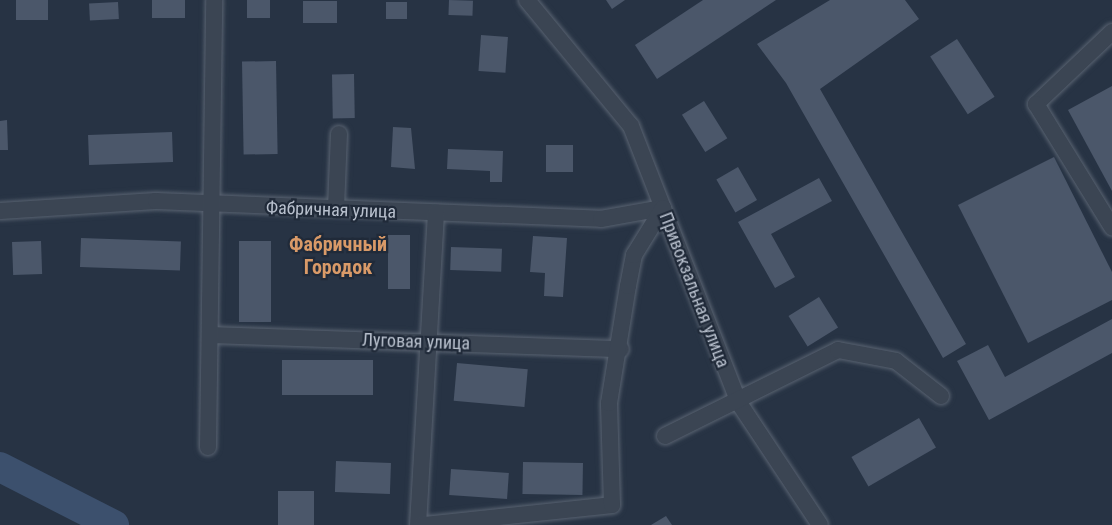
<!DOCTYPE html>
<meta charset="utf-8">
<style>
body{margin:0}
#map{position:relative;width:1112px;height:525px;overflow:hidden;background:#273344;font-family:"Roboto Condensed",sans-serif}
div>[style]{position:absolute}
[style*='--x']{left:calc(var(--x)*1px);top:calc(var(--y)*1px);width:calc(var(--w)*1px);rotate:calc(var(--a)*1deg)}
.river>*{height:30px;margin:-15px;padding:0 15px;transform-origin:15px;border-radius:15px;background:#3c506d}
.building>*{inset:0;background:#4b576a;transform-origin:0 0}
.roads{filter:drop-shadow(0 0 2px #596371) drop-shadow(0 0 2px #596371)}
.minor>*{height:16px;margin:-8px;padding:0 8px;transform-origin:8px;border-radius:8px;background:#3b4553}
span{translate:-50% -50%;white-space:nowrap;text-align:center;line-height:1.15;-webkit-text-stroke:4.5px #202a39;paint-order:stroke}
.street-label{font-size:18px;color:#b8c0cd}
.neighbourhood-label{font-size:20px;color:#d99a68;font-weight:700}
</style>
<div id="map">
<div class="river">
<i style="--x:0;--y:467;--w:128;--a:27"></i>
</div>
<div class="building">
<i style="left:16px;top:0;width:32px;height:20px"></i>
<i style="left:152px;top:0;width:33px;height:18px"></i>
<i style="left:247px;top:0;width:23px;height:18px"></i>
<i style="left:449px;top:0;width:24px;height:15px;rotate:2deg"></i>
<i style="clip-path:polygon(606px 0,625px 0,612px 9px)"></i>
<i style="clip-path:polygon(703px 0,776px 0,657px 79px,635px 45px)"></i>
<i style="clip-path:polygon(830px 0,905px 0,919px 19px,820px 89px,966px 344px,943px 358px,786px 83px,757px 44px)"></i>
<i style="left:303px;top:1px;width:34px;height:22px"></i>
<i style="left:118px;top:2px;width:17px;height:29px;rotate:87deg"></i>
<i style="left:386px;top:2px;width:21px;height:17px"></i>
<i style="left:481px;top:35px;width:27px;height:36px;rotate:4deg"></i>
<i style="left:957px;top:39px;width:69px;height:32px;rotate:57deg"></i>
<i style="left:276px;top:61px;width:93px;height:34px;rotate:89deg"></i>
<i style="left:354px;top:74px;width:44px;height:22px;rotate:89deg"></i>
<i style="clip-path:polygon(1112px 86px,1112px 191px,1068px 110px)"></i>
<i style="left:704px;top:101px;width:44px;height:26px;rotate:58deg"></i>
<i style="clip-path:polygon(7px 120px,8px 150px,0 150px,0 121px)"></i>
<i style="clip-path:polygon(393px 127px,411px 128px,415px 169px,391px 167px)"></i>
<i style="left:172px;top:132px;width:30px;height:84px;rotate:88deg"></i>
<i style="left:546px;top:145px;width:27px;height:27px"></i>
<i style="clip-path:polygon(448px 149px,503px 151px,502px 182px,490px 182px,490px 171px,447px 169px)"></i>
<i style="clip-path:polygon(1054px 157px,1112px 272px,1112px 300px,1028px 343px,958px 205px)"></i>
<i style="left:738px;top:167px;width:38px;height:25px;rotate:60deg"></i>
<i style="clip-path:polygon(819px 178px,832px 201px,771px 234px,795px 277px,775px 288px,738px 222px)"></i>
<i style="left:388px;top:235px;width:22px;height:54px"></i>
<i style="clip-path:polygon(533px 236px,567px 238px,563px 297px,544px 296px,545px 273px,530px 272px)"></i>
<i style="left:81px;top:238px;width:100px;height:29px;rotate:2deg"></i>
<i style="left:41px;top:241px;width:33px;height:29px;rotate:88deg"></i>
<i style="left:239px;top:241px;width:32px;height:81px"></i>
<i style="left:451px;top:247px;width:51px;height:23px;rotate:2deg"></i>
<i style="left:819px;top:297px;width:36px;height:36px;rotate:58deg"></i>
<i style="clip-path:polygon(1112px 319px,1112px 353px,989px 420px,957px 361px,988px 345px,1005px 377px)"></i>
<i style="left:282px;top:360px;width:91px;height:35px"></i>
<i style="left:457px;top:363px;width:71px;height:38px;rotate:5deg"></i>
<i style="left:919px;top:418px;width:34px;height:78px;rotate:60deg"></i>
<i style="left:336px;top:461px;width:55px;height:31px;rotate:2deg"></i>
<i style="left:523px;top:462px;width:60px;height:32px;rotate:1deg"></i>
<i style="left:451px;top:469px;width:58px;height:26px;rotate:4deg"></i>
<i style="left:314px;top:491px;width:34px;height:36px;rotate:90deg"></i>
<i style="clip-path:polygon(666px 516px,672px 525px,651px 525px)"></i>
</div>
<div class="roads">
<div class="minor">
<i style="--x:527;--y:0;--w:163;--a:50.5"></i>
<i style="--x:631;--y:126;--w:297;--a:68.7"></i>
<i style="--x:739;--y:403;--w:146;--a:56.4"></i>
<i style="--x:1112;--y:32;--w:105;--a:136.5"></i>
<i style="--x:1036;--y:104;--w:145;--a:58.3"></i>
<i style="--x:336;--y:208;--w:74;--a:-87.7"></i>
<i style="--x:0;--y:211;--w:156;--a:-3.7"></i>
<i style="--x:156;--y:201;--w:445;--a:2.3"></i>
<i style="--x:601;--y:219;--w:63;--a:-10.1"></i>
<i style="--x:211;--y:335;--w:410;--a:2"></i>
<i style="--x:665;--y:436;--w:193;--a:-26.4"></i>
<i style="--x:838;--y:350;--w:59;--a:10.7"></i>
<i style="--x:896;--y:361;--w:57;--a:37.9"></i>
<i style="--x:208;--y:447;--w:447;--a:-89.2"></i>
<i style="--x:418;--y:525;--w:313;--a:-86.7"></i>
<i style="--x:423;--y:525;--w:190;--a:-6"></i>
<i style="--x:612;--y:505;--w:102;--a:-91.7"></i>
<i style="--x:609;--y:403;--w:119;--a:-80.8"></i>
<i style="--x:628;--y:286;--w:32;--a:-79"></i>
<i style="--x:634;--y:255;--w:55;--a:-58.3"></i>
</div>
</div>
<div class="street-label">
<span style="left:331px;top:210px;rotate:2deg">Фабричная улица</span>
<span style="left:694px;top:290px;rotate:69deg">Привокзальная улица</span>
<span style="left:416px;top:342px;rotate:2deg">Луговая улица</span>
</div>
<div class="neighbourhood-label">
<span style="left:338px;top:256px">Фабричный<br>Городок</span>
</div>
</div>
